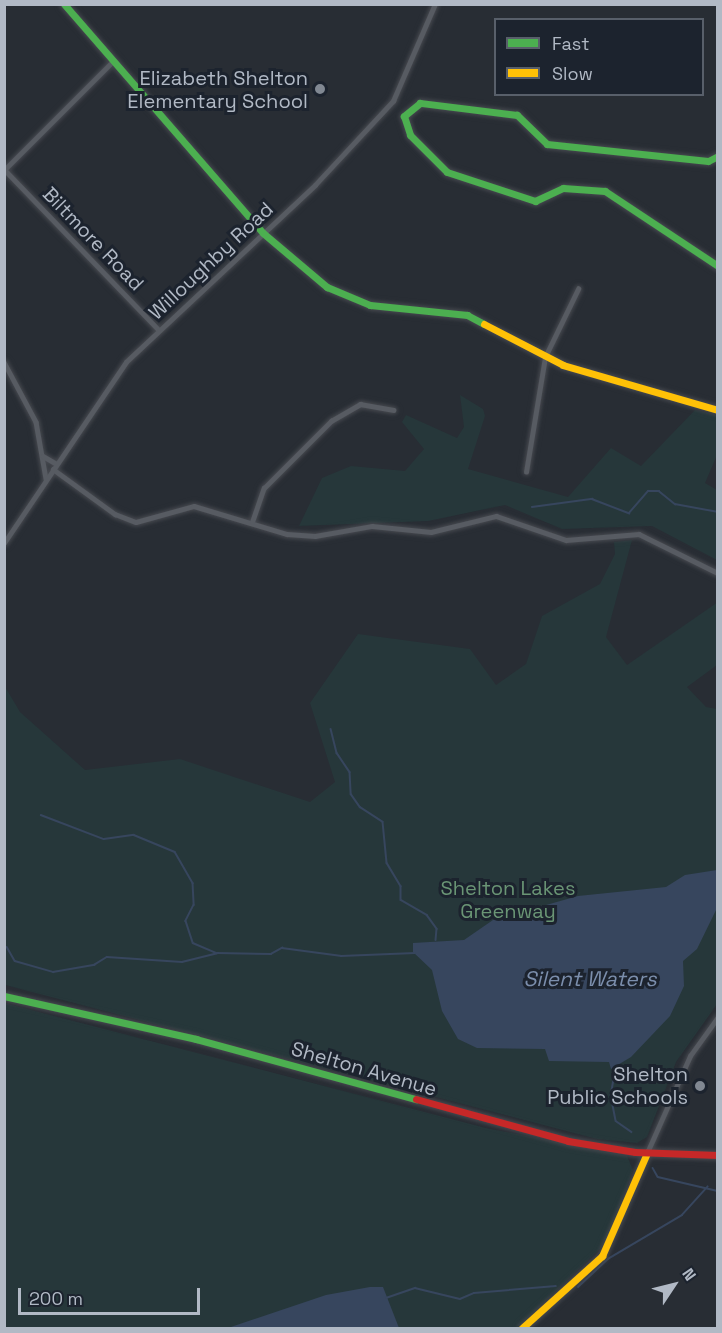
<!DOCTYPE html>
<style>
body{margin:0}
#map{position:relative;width:722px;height:1333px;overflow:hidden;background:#282d34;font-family:"Space Grotesk",sans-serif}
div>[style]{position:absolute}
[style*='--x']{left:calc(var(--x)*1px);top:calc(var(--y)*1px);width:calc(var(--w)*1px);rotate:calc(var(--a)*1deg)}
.green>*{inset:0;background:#26373a}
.water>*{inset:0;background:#37465e}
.stream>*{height:1.5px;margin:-0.75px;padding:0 0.75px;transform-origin:0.75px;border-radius:0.75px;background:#37465e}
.roads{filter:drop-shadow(0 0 2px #46494f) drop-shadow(0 0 2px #46494f)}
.street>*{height:4.5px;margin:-2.25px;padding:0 2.25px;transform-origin:2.25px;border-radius:2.25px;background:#575b62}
.fast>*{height:7px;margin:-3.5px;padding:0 3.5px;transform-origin:3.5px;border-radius:3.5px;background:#4caf50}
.slow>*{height:7px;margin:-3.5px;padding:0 3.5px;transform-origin:3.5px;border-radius:3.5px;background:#ffc107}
.jam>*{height:7px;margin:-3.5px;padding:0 3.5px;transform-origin:3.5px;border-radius:3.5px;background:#c62828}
.dots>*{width:16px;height:16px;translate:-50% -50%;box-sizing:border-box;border:3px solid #1c232e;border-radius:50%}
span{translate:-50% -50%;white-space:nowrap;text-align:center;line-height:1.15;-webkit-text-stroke:6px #1c232e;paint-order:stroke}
.poi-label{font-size:20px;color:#b1b9c5}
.right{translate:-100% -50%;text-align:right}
.street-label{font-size:20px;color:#b1b9c5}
.park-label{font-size:20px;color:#6a9575}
.water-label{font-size:21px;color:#7b8eac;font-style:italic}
.frame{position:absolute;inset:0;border:6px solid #b1b9c5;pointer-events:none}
.legend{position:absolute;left:494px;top:18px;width:210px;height:78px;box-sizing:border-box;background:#1c232e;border:2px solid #585f6a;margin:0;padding:8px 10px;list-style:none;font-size:18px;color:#b1b9c5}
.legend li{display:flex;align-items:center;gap:12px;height:30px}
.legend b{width:30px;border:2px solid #585f6a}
.north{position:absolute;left:644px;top:1255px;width:60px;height:60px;-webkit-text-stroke:4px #1c232e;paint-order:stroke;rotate:55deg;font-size:16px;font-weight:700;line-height:24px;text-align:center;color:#b1b9c5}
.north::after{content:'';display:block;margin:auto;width:21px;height:27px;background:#b1b9c5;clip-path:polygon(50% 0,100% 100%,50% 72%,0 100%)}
.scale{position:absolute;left:18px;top:1288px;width:182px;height:27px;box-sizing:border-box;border:3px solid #b1b9c5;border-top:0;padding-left:8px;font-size:18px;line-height:21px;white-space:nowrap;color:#b1b9c5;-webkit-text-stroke:4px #1c232e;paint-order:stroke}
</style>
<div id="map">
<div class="green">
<i style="clip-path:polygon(460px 395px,483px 409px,485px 416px,468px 469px,568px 497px,611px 448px,641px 466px,695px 410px,717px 415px,717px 455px,705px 483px,717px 490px,717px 560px,652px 526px,562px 529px,505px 505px,428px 521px,299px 526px,322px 478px,351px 466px,405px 471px,424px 449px,402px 422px,406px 415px,457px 438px,464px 427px)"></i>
<i style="clip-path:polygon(632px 540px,606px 637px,627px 665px,718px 602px,717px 665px,687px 687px,706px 707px,717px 709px,717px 1004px,676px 1062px,647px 1137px,637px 1143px,597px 1139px,5px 985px,4px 685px,20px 712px,85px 770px,180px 759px,310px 802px,335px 782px,310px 703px,358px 634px,470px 649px,496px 685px,526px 664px,542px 616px,600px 584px,615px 554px,614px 542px)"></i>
<i style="clip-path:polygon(4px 1003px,486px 1128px,627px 1156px,633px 1170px,605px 1244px,517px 1328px,5px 1328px)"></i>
</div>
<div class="water">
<i style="clip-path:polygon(717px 870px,717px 908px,697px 949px,683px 961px,684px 986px,670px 1016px,631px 1057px,611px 1069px,609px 1062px,549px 1061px,545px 1049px,477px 1048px,458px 1039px,442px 1011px,432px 970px,413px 952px,413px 943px,464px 940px,493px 920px,578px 896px,666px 887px,685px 875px)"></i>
<i style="clip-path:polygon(370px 1287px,383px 1287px,399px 1328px,228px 1328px,326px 1295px)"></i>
</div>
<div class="stream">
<i style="--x:532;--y:507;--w:61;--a:-7.6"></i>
<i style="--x:592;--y:499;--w:40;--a:21"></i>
<i style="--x:629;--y:513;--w:29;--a:-49"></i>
<i style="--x:648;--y:491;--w:11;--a:0"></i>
<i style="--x:659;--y:491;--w:21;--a:39"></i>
<i style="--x:675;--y:504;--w:44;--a:10.5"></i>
<i style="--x:331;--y:729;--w:25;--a:76"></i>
<i style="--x:337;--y:753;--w:23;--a:56"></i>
<i style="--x:350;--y:772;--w:22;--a:87"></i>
<i style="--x:351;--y:794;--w:16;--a:55"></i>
<i style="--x:360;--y:807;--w:27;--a:33"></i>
<i style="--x:383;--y:822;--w:41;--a:84.4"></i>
<i style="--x:387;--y:863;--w:27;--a:59"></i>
<i style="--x:401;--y:886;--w:14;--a:90"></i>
<i style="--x:401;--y:900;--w:30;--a:30"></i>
<i style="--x:427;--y:915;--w:17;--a:54"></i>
<i style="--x:437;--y:929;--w:11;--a:95"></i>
<i style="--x:41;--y:815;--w:67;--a:20.9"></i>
<i style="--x:104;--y:839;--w:30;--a:-8"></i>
<i style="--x:134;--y:835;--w:44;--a:22.5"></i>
<i style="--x:175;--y:852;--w:36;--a:60"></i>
<i style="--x:193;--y:883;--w:22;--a:87"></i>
<i style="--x:194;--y:905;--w:18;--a:117"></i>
<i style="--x:186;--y:921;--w:23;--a:72"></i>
<i style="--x:193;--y:943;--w:26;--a:23"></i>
<i style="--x:217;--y:953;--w:54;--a:1.1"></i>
<i style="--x:271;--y:954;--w:13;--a:-29"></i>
<i style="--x:282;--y:948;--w:60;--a:7.7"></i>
<i style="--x:341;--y:956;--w:74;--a:-2.3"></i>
<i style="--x:7;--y:947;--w:16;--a:60"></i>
<i style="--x:15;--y:961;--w:40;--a:16"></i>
<i style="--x:53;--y:972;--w:42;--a:-9.7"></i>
<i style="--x:94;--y:965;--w:15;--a:-32"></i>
<i style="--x:107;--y:957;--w:75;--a:3.8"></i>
<i style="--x:182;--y:962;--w:36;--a:-14"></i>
<i style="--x:616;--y:1068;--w:27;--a:100"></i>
<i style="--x:611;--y:1095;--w:26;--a:79"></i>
<i style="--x:616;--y:1121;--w:19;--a:35"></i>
<i style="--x:653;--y:1168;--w:10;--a:61"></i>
<i style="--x:658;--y:1177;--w:62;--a:13.1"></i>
<i style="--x:578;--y:1287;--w:41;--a:-43"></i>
<i style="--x:608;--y:1259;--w:86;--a:-30.7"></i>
<i style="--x:682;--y:1215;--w:38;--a:-48"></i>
<i style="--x:386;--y:1298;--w:31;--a:-19"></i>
<i style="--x:415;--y:1288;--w:46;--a:13.7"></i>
<i style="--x:460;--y:1299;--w:15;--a:-23"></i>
<i style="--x:474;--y:1293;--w:82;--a:-4.9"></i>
</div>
<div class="roads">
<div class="street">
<i style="--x:4;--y:170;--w:154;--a:-45"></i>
<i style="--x:5;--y:170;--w:222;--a:46.1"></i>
<i style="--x:4;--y:362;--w:68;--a:61.9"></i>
<i style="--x:36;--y:422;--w:58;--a:80"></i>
<i style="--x:43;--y:456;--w:16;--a:30"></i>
<i style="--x:53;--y:469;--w:77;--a:36"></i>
<i style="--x:115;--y:514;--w:22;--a:21"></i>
<i style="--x:136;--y:522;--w:60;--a:-15.4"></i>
<i style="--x:194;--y:506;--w:97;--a:16.8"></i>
<i style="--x:287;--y:534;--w:28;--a:4"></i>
<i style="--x:315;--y:536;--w:58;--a:-10"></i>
<i style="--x:372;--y:526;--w:59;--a:5.8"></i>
<i style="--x:431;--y:532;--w:67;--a:-13.8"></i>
<i style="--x:496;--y:516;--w:74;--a:18.9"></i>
<i style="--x:566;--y:540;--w:73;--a:-4.7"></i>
<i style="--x:639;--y:534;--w:88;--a:26.3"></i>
<i style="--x:526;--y:472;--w:117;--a:-80.6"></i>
<i style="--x:545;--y:357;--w:76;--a:-64.1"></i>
<i style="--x:252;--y:522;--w:36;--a:-71"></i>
<i style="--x:264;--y:488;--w:95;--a:-45"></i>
<i style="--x:331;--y:421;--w:34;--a:-30"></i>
<i style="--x:360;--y:404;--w:34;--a:10"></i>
<i style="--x:4;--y:543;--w:218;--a:-56"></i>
<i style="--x:126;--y:362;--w:259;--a:-43.1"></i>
<i style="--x:315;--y:185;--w:115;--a:-47.1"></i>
<i style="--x:393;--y:101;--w:106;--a:-66.6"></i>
<i style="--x:647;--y:1153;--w:106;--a:-66.1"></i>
<i style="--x:690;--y:1056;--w:48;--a:-54.3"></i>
</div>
<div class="fast">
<i style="--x:64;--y:4;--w:303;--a:49"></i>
<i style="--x:263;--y:233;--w:84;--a:40.2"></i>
<i style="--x:327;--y:287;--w:47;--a:22.7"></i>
<i style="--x:370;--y:305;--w:98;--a:5.9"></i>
<i style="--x:467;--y:315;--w:19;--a:28"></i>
<i style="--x:718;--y:156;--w:11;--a:153"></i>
<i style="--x:708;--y:161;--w:162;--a:-174"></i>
<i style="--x:547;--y:144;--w:42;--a:-136"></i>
<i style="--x:517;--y:115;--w:98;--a:-172.9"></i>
<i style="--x:420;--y:103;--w:21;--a:141"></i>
<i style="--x:404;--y:116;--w:20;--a:72"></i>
<i style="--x:410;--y:135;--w:52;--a:45"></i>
<i style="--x:447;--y:172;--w:93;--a:18.2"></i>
<i style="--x:535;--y:201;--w:31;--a:-25"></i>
<i style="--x:563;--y:188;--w:42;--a:4.1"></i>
<i style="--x:605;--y:191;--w:136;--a:33.6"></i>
<i style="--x:4;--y:996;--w:197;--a:12.6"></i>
<i style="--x:196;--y:1039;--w:228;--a:15.3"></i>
</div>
<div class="slow">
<i style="--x:484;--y:324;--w:89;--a:27.4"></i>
<i style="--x:563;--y:365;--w:161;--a:16.2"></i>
<i style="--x:522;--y:1328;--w:108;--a:-42"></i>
<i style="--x:602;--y:1256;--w:112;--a:-66.4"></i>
</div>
<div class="jam">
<i style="--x:416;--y:1099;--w:158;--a:15.4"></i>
<i style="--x:568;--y:1141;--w:68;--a:9.3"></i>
<i style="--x:635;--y:1152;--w:83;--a:2.1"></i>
</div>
</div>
<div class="dots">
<i style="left:320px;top:89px;background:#818892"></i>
<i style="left:700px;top:1086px;background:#818892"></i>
</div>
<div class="poi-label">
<span class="right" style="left:308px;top:90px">Elizabeth Shelton<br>Elementary School</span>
<span class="right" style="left:688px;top:1086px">Shelton<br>Public Schools</span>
</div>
<div class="street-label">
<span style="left:93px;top:239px;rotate:46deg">Biltmore Road</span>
<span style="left:211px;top:261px;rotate:-43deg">Willoughby Road</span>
<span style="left:364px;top:1069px;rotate:16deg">Shelton Avenue</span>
</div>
<div class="park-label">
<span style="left:508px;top:900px">Shelton Lakes<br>Greenway</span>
</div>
<div class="water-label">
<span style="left:590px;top:979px">Silent Waters</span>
</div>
<div class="frame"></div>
<ul class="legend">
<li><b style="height:8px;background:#4caf50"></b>Fast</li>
<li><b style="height:8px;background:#ffc107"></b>Slow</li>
</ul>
<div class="north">N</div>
<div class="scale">200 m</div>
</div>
